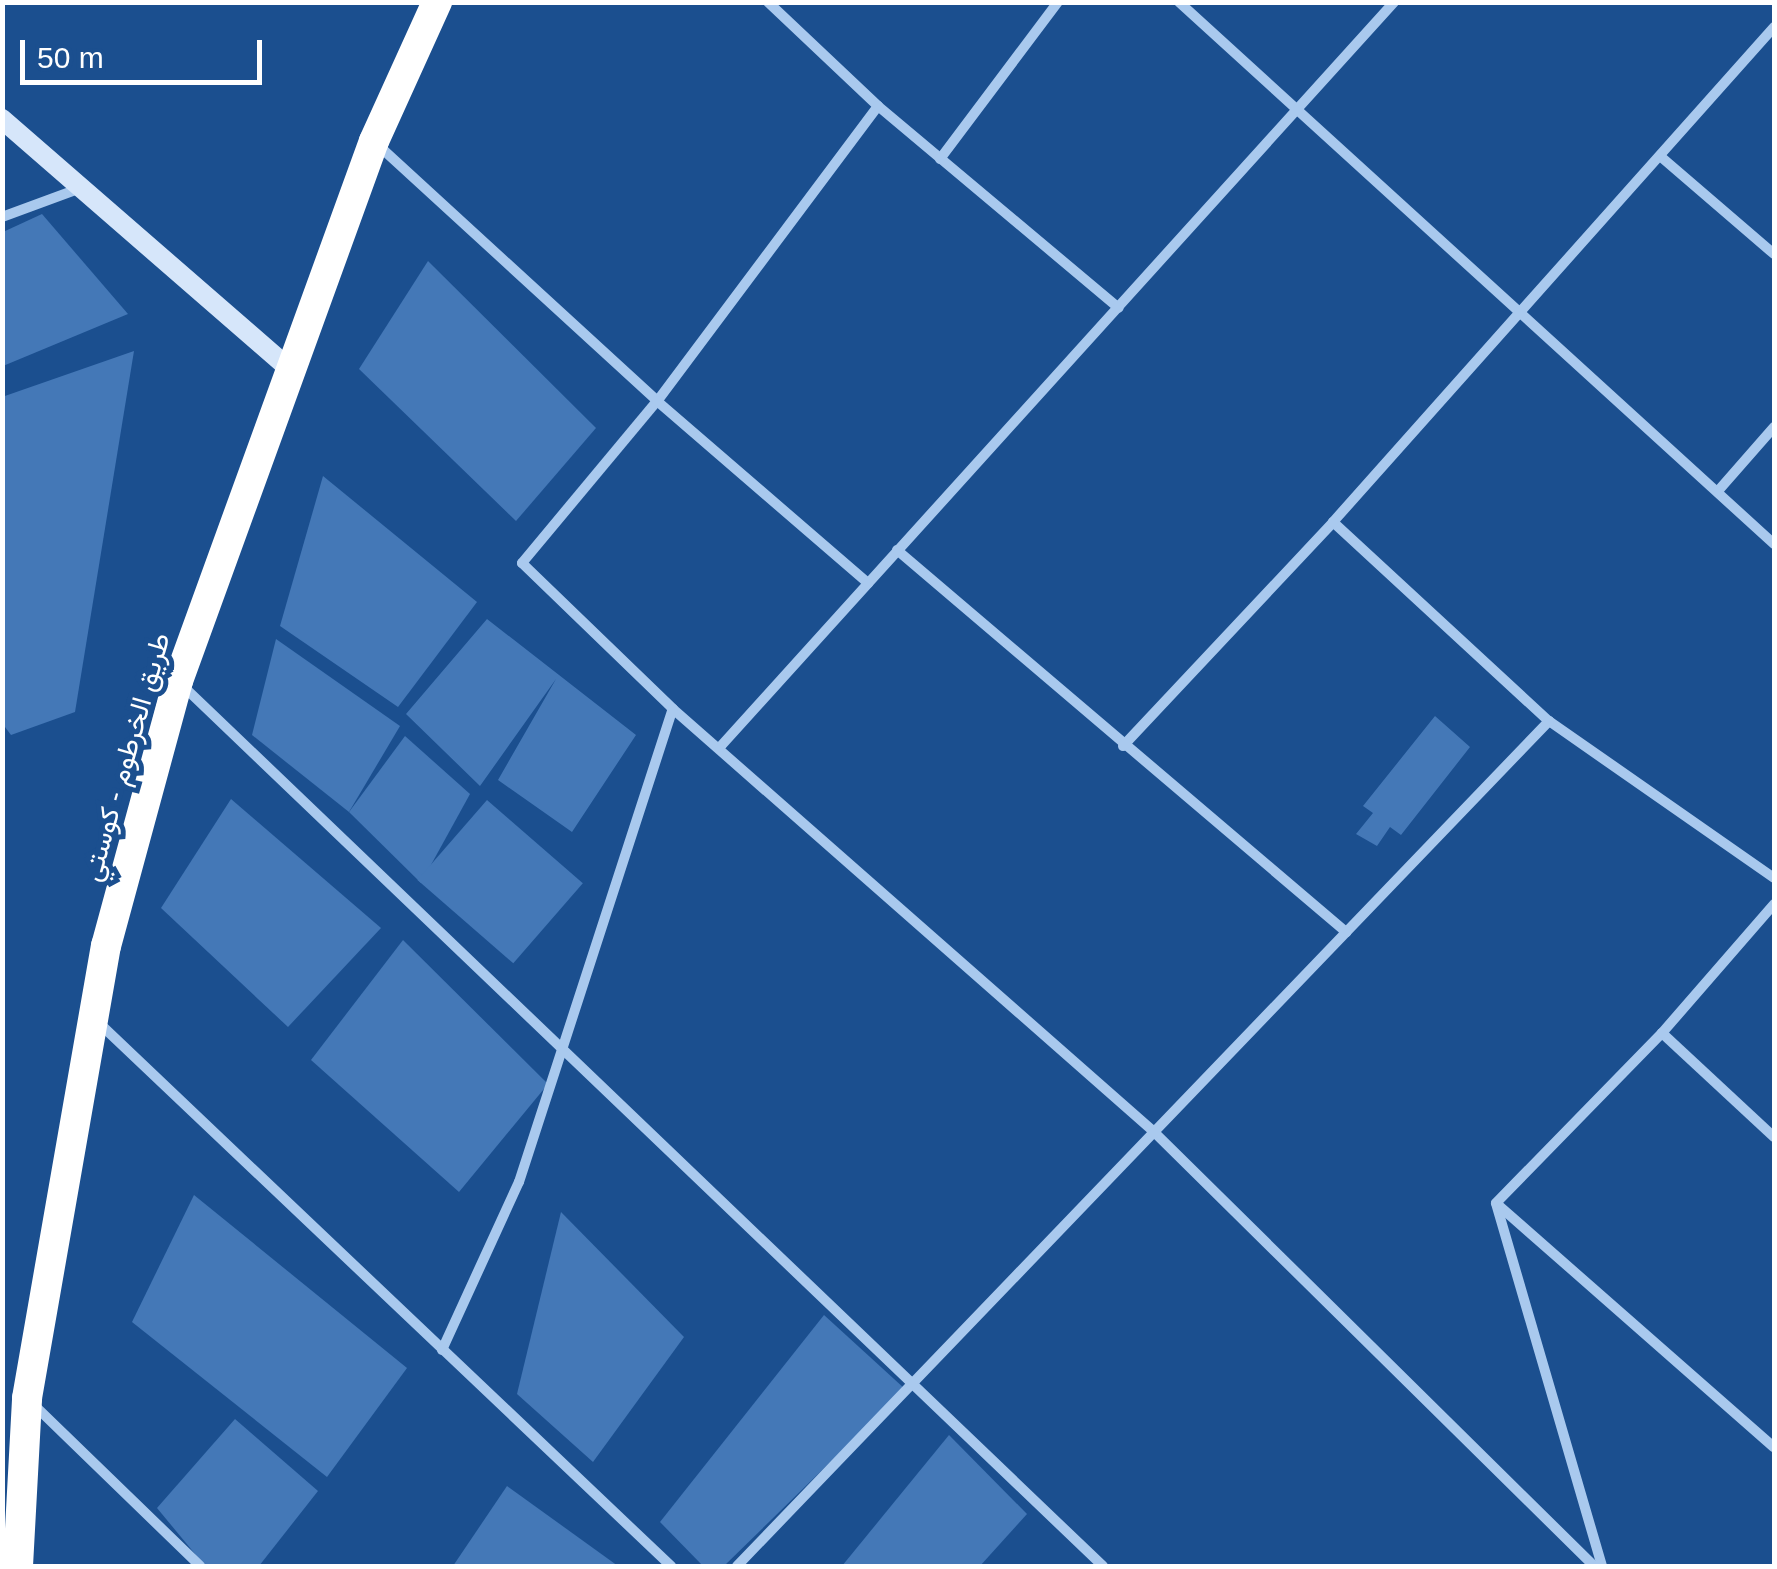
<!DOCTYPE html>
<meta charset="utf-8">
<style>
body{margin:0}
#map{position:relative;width:1777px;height:1569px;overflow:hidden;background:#1b4f8f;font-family:Arial,Vazirmatn,sans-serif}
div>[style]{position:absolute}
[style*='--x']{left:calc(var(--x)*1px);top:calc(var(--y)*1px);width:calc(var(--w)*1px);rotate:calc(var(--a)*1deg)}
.building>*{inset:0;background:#4478b7;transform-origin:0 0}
.street>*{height:10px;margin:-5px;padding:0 5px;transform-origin:5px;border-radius:5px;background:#a9c9ee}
.secondary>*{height:20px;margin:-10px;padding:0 10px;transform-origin:10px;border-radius:10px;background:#d6e6fa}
.highway>*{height:30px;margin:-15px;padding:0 15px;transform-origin:15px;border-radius:15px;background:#fff}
span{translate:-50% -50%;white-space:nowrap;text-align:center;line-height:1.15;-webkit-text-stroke:10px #1b4f8f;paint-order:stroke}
.street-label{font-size:28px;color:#fff}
.frame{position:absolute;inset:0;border:5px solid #fff;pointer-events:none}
.scale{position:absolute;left:20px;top:40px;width:242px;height:45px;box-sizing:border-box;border:5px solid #fff;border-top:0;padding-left:12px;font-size:30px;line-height:35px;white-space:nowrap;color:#fff;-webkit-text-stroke:8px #1b4f8f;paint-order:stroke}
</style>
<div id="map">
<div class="building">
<i style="clip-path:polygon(42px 214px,128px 314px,3px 366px,3px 232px)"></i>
<i style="clip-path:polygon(428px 261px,596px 428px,516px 521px,359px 369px)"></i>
<i style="clip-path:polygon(134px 351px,75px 712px,11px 735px,2px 723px,2px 397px)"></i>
<i style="clip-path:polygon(323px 476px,477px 602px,398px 707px,280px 626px)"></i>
<i style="clip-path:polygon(487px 619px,636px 735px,572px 832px,498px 780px,556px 679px,480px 786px,406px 714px)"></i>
<i style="clip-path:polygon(276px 639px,400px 726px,349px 812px,252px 735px)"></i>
<i style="clip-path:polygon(1435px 716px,1470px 747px,1401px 835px,1390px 827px,1377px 846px,1356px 834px,1373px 813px,1363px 806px)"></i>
<i style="clip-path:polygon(405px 736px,470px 794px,421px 883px,349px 812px)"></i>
<i style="clip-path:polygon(231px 799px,381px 928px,288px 1027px,161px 908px)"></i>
<i style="left:487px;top:800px;width:127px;height:106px;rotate:41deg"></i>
<i style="clip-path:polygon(403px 940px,548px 1084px,459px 1192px,311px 1060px)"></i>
<i style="clip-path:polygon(194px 1195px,407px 1368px,327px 1477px,132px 1322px)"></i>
<i style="clip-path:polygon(561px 1212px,684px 1337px,593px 1462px,517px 1394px)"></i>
<i style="clip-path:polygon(824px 1315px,905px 1389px,724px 1566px,703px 1566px,660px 1522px)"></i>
<i style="clip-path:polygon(235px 1419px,318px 1491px,259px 1566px,205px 1566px,157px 1508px)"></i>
<i style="clip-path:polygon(949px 1435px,1027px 1514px,980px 1566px,842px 1566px)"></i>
<i style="clip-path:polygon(507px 1486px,618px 1566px,453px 1566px)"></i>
</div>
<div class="street">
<i style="--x:768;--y:2;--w:151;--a:43.4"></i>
<i style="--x:878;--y:106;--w:314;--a:40"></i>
<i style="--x:1179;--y:2;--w:805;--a:42.33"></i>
<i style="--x:878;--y:106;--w:369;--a:126.8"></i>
<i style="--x:657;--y:401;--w:211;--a:129.8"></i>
<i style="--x:522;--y:563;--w:210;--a:44"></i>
<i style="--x:673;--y:709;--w:638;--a:41.31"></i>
<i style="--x:1152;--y:1130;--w:621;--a:44.61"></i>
<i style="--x:378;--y:145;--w:379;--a:42.5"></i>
<i style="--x:657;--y:401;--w:279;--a:40.8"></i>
<i style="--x:1660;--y:156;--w:150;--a:40.7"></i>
<i style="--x:940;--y:159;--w:196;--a:-53.1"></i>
<i style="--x:2;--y:217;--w:81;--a:-20.2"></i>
<i style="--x:1718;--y:491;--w:85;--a:-48.8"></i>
<i style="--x:1333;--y:522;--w:294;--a:42.7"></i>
<i style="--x:1549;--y:721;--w:274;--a:34.9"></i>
<i style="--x:897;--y:550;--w:590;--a:40.39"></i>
<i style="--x:183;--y:686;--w:1273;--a:43.73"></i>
<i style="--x:1123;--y:746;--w:307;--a:-46.8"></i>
<i style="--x:1333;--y:522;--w:663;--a:-48.3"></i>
<i style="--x:720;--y:747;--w:1005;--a:-47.86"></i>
<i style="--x:99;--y:1023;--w:789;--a:43.51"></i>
<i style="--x:1662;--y:1033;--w:153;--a:42.9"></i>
<i style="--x:1497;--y:1204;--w:368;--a:41.3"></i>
<i style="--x:442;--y:1350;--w:185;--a:-65.4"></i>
<i style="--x:519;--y:1182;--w:497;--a:-72"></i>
<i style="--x:32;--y:1403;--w:234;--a:44.1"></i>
<i style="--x:737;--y:1566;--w:1172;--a:-46.14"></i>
<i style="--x:1602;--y:1566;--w:378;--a:-106.3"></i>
<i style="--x:1496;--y:1203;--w:238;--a:-45.7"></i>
<i style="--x:1662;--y:1033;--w:171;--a:-49"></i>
</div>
<div class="secondary">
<i style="--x:2;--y:119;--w:383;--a:41"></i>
</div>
<div class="highway">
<i style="--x:18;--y:1566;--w:168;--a:-86.9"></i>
<i style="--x:27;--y:1398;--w:459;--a:-80.1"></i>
<i style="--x:106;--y:946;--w:275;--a:-74.8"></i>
<i style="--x:178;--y:681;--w:574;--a:-70.05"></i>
<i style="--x:374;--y:141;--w:153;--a:-65.6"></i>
</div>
<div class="street-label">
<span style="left:126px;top:757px;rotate:-74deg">طريق الخرطوم - كوستي</span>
</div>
<div class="frame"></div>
<div class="scale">50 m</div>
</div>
